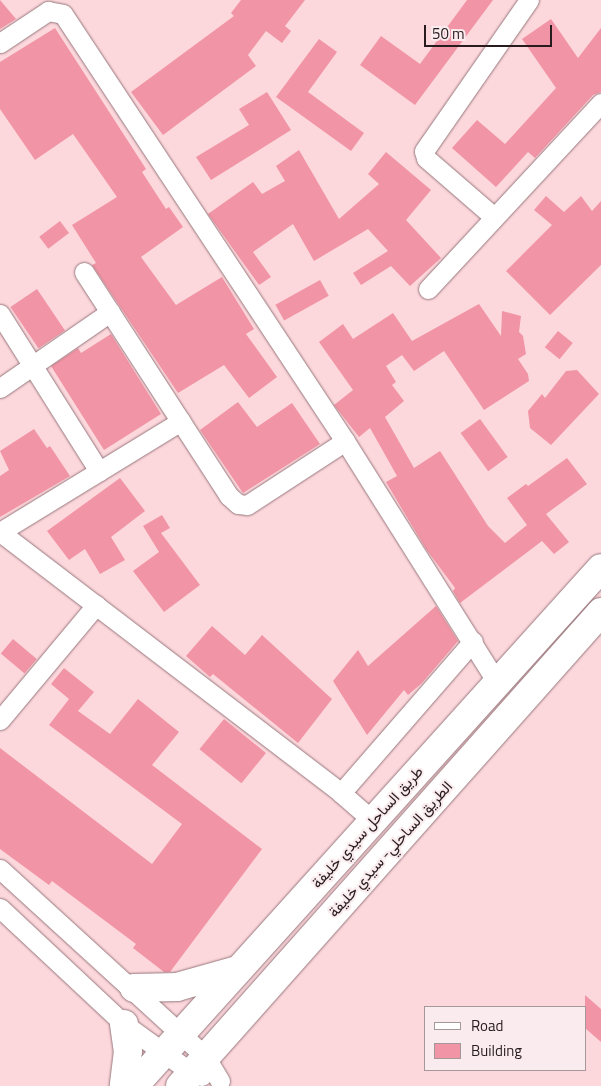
<!DOCTYPE html>
<meta charset="utf-8">
<style>
body{margin:0}
#map{position:relative;width:601px;height:1086px;overflow:hidden;background:#fcd8dd;font-family:"Titillium Web",Vazirmatn,sans-serif}
div>[style]{position:absolute}
.building>*{inset:0;background:#f194a5;transform-origin:0 0}
.roads{filter:drop-shadow(0 0 1px #97777c) drop-shadow(0 0 1px #97777c)}
.minor>*{height:19px;margin:-9.5px;padding:0 9.5px;transform-origin:9.5px;border-radius:9.5px;background:#fff}
.trunk>*{height:28px;margin:-14px;padding:0 14px;transform-origin:14px;border-radius:14px;background:#fff}
span{translate:-50% -50%;white-space:nowrap;text-align:center;line-height:1.15;-webkit-text-stroke:4px #faecee;paint-order:stroke}
.street-label{font-size:15px;color:#271b1d}
.legend{position:absolute;left:424px;top:1006px;width:162px;height:65px;box-sizing:border-box;background:#faecee;border:1px solid #a6989a;margin:0;padding:6px 9px;list-style:none;font-size:15px;color:#271b1d}
.legend li{display:flex;align-items:center;gap:10px;height:25px}
.legend b{width:25px;border:1px solid #a6989a}
.scale{position:absolute;left:424px;top:25px;width:128px;height:22px;box-sizing:border-box;border:2px solid #271b1d;border-top:0;padding-left:6px;font-size:15px;line-height:18px;white-space:nowrap;color:#271b1d;-webkit-text-stroke:4px #faecee;paint-order:stroke}
</style>
<div id="map">
<div class="building">
<div style="clip-path:polygon(0 0,16px 19px,0 29px)"></div>
<div style="clip-path:polygon(241px 0,305px 0,285px 26px,291px 31px,282px 43px,266px 31px,248px 55px,256px 66px,163px 135px,131px 92px,234px 16px,231px 13px)"></div>
<div style="clip-path:polygon(467px 0,493px 0,415px 105px,360px 65px,381px 36px,420px 64px)"></div>
<div style="clip-path:polygon(551px 19px,578px 58px,601px 28px,601px 92px,593px 95px,535px 158px,528px 152px,496px 187px,452px 148px,477px 120px,505px 144px,556px 88px,522px 39px)"></div>
<div style="clip-path:polygon(55px 28px,146px 169px,142px 172px,166px 209px,169px 207px,183px 227px,141px 257px,176px 305px,222px 277px,254px 329px,246px 334px,277px 377px,249px 398px,224px 365px,178px 393px,92px 265px,96px 263px,72px 225px,117px 197px,73px 134px,35px 160px,0 109px,0 62px)"></div>
<div style="clip-path:polygon(319px 39px,337px 52px,308px 92px,364px 133px,351px 151px,276px 97px)"></div>
<div style="clip-path:polygon(267px 92px,291px 130px,211px 180px,196px 157px,249px 125px,239px 109px)"></div>
<div style="clip-path:polygon(299px 150px,339px 219px,379px 184px,368px 174px,386px 152px,431px 190px,406px 220px,441px 258px,410px 286px,391px 266px,361px 285px,353px 273px,388px 251px,368px 229px,314px 261px,293px 224px,253px 252px,271px 277px,259px 285px,208px 214px,253px 182px,262px 194px,285px 181px,276px 166px)"></div>
<div style="clip-path:polygon(546px 196px,564px 212px,581px 196px,592px 211px,601px 201px,601px 265px,550px 315px,506px 271px,552px 225px,534px 210px)"></div>
<div style="left:60px;top:221px;width:15px;height:26px;rotate:53deg"></div>
<div style="left:320px;top:280px;width:18px;height:51px;rotate:61deg"></div>
<div style="left:37px;top:289px;width:50px;height:32px;rotate:56deg"></div>
<div style="clip-path:polygon(479px 304px,501px 336px,502px 311px,521px 316px,519px 332px,523px 336px,526px 354px,518px 359px,528px 374px,529px 381px,484px 410px,444px 351px,414px 371px,402px 355px,386px 366px,396px 382px,392px 385px,404px 401px,385px 417px,414px 468px,440px 451px,488px 526px,505px 543px,527px 525px,507px 498px,526px 484px,528px 486px,567px 458px,587px 484px,546px 514px,569px 542px,554px 554px,542px 541px,460px 603px,453px 591px,455px 588px,426px 549px,386px 482px,397px 476px,370px 428px,359px 437px,334px 405px,353px 390px,319px 342px,343px 324px,353px 339px,393px 313px,412px 341px)"></div>
<div style="left:558px;top:331px;width:19px;height:21px;rotate:39deg"></div>
<div style="clip-path:polygon(111px 334px,161px 414px,104px 450px,51px 366px,78px 348px,81px 353px)"></div>
<div style="clip-path:polygon(577px 370px,599px 394px,551px 445px,530px 428px,528px 411px,542px 394px,545px 398px,566px 371px)"></div>
<div style="clip-path:polygon(238px 402px,257px 427px,292px 403px,320px 444px,243px 493px,200px 430px)"></div>
<div style="left:480px;top:419px;width:47px;height:24px;rotate:54deg"></div>
<div style="clip-path:polygon(34px 429px,47px 448px,50px 446px,70px 476px,0 517px,0 476px,9px 470px,0 451px)"></div>
<div style="clip-path:polygon(120px 478px,145px 511px,111px 537px,125px 560px,100px 574px,85px 549px,69px 560px,47px 531px)"></div>
<div style="clip-path:polygon(162px 515px,170px 528px,161px 533px,200px 585px,164px 612px,133px 571px,159px 552px,143px 526px)"></div>
<div style="clip-path:polygon(436px 606px,458px 641px,422px 683px,408px 695px,404px 690px,367px 735px,333px 681px,358px 650px,368px 666px)"></div>
<div style="clip-path:polygon(212px 626px,245px 655px,262px 635px,332px 699px,298px 743px,213px 674px,210px 677px,186px 656px)"></div>
<div style="left:13px;top:639px;width:31px;height:19px;rotate:40deg"></div>
<div style="clip-path:polygon(64px 668px,94px 692px,78px 711px,110px 734px,138px 699px,179px 732px,152px 765px,262px 849px,170px 972px,164px 972px,133px 948px,136px 944px,52px 881px,49px 885px,0 849px,0 748px,152px 864px,182px 824px,49px 725px,69px 699px,51px 684px)"></div>
<div style="left:224px;top:719px;width:54px;height:39px;rotate:39deg"></div>
<div style="clip-path:polygon(585px 995px,601px 1009px,601px 1042px,585px 1028px)"></div>
</div>
<div class="roads">
<div class="minor">
<div style="left:0;top:43px;width:58px;rotate:-33.7deg"></div>
<div style="left:48px;top:11px;width:15px;rotate:11deg"></div>
<div style="left:63px;top:14px;width:512px;rotate:56.56deg"></div>
<div style="left:345px;top:441px;width:285px;rotate:57.8deg"></div>
<div style="left:494px;top:217px;width:90px;rotate:-139.1deg"></div>
<div style="left:426px;top:158px;width:7px;rotate:-106deg"></div>
<div style="left:424px;top:151px;width:184px;rotate:-55.2deg"></div>
<div style="left:84px;top:272px;width:267px;rotate:57.1deg"></div>
<div style="left:229px;top:496px;width:12px;rotate:42deg"></div>
<div style="left:238px;top:504px;width:9px;rotate:6deg"></div>
<div style="left:247px;top:505px;width:117px;rotate:-33.1deg"></div>
<div style="left:428px;top:289px;width:254px;rotate:-47.1deg"></div>
<div style="left:0;top:314px;width:186px;rotate:57.8deg"></div>
<div style="left:0;top:388px;width:134px;rotate:-34.6deg"></div>
<div style="left:0;top:532px;width:429px;rotate:37.4deg"></div>
<div style="left:341px;top:793px;width:201px;rotate:-49deg"></div>
<div style="left:0;top:532px;width:212px;rotate:-31.5deg"></div>
<div style="left:0;top:720px;width:150px;rotate:-50.1deg"></div>
<div style="left:341px;top:793px;width:41px;rotate:41.1deg"></div>
<div style="left:0;top:869px;width:277px;rotate:42.4deg"></div>
<div style="left:205px;top:1056px;width:29px;rotate:59deg"></div>
<div style="left:0;top:908px;width:170px;rotate:43.1deg"></div>
<div style="left:124px;top:1024px;width:84px;rotate:35.8deg"></div>
<div style="left:192px;top:1073px;width:10px;rotate:17deg"></div>
</div>
<div class="trunk">
<div style="left:134px;top:988px;width:43px;rotate:-1.3deg"></div>
<div style="left:177px;top:987px;width:62px;rotate:-15.8deg"></div>
<div style="left:124px;top:1024px;width:27px;rotate:82deg"></div>
<div style="left:128px;top:1051px;width:35px;rotate:97deg"></div>
<div style="left:134px;top:1086px;width:697px;rotate:-47.96deg"></div>
<div style="left:180px;top:1086px;width:634px;rotate:-48.39deg"></div>
</div>
</div>
<div class="street-label">
<span style="left:367px;top:827px;rotate:-48deg">طريق الساحل سيدي خليفة</span>
<span style="left:390px;top:849px;rotate:-48deg">الطريق الساحلي- سيدي خليفة</span>
</div>
<ul class="legend">
<li><b style="height:6px;background:#fff"></b>Road</li>
<li><b style="height:14px;background:#f194a5"></b>Building</li>
</ul>
<div class="scale">50 m</div>
</div>
